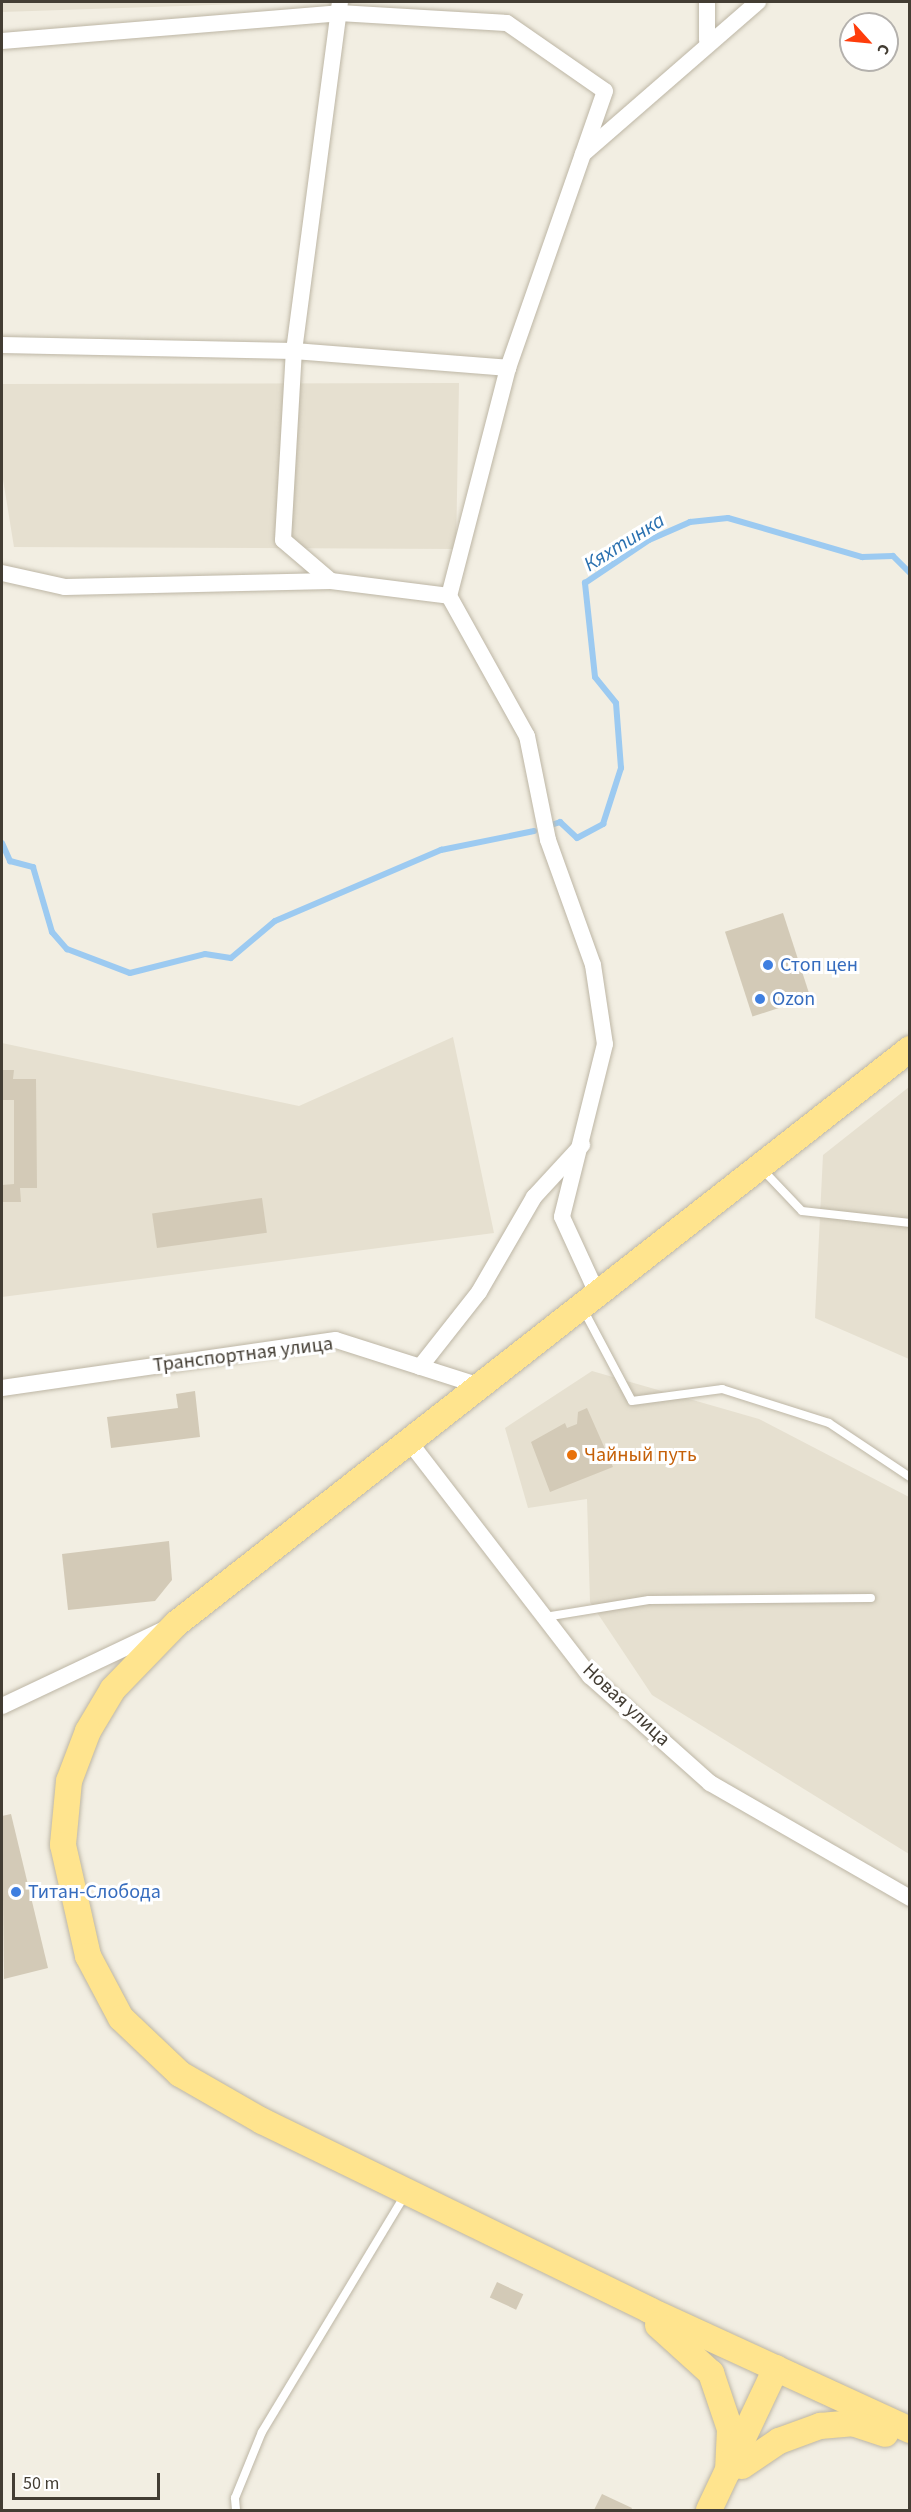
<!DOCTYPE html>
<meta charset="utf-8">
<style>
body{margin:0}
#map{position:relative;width:911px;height:2512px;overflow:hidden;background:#f2eee2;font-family:"Source Sans 3",sans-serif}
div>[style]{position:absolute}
.residential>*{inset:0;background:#e6e0d0}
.stream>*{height:6px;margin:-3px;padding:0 3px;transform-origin:3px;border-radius:3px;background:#9ccaf1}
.building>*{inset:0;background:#d3cab7;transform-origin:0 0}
.roads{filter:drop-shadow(0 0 2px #bdb6a5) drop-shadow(0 0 2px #bdb6a5)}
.service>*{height:8px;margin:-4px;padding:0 4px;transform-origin:4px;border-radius:4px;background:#fff}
.minor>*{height:16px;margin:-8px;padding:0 8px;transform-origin:8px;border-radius:8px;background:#fff}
.primary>*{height:26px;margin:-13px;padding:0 13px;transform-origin:13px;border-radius:13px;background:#ffe48e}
.dots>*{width:16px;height:16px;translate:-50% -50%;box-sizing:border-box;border:3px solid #fff;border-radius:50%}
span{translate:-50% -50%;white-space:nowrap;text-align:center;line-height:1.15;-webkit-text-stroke:6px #fff;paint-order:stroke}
.shop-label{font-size:20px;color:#366cbe}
.left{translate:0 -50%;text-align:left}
.street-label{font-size:20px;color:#433d33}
.food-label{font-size:20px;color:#c56008}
.water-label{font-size:21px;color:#2b71b0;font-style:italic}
.frame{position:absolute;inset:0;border:3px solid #433d33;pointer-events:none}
.north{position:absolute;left:839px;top:12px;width:60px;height:60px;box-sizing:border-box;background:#fff;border:2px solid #b4b1ad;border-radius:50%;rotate:117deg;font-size:16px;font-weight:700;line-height:24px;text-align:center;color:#433d33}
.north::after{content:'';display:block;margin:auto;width:21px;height:27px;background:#fe3d0c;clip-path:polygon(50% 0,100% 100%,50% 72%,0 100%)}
.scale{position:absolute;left:12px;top:2473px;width:148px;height:27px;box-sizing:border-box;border:3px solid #433d33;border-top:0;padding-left:8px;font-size:18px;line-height:21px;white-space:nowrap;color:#433d33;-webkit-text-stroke:4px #fff;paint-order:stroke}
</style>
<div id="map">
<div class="residential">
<div style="clip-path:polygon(2px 2px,301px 2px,2px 12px)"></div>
<div style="clip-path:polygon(459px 383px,456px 549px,14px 547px,2px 473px,2px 384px)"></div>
<div style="clip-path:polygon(453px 1037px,494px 1233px,2px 1297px,2px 1043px,299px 1106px)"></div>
<div style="clip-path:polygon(909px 1087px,909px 1359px,815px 1318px,823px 1155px)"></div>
<div style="clip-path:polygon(592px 1371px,759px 1419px,909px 1497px,909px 1854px,652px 1695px,590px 1602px,587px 1499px,528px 1508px,505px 1428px)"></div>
</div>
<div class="stream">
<div style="left:548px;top:826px;width:13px;rotate:-18deg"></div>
<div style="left:560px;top:822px;width:23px;rotate:43deg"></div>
<div style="left:577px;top:838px;width:30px;rotate:-28deg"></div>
<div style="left:603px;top:824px;width:59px;rotate:-72.2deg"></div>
<div style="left:621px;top:768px;width:65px;rotate:-94.4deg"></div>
<div style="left:616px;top:703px;width:33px;rotate:-129deg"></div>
<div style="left:595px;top:677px;width:95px;rotate:-96.1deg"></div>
<div style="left:585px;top:583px;width:77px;rotate:-33.9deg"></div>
<div style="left:649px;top:540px;width:45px;rotate:-23.7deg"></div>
<div style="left:690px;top:522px;width:38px;rotate:-6deg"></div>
<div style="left:728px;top:518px;width:140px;rotate:16.2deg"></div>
<div style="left:862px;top:557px;width:31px;rotate:-2deg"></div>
<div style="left:893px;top:556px;width:24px;rotate:45deg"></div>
<div style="left:2px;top:843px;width:20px;rotate:66deg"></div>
<div style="left:10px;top:861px;width:24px;rotate:15deg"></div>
<div style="left:33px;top:867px;width:68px;rotate:73.7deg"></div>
<div style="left:52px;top:932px;width:23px;rotate:49deg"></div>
<div style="left:67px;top:949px;width:67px;rotate:20.9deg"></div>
<div style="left:130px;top:973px;width:77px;rotate:-14.2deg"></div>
<div style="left:205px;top:954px;width:26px;rotate:9deg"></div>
<div style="left:231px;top:958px;width:57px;rotate:-40.1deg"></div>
<div style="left:275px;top:921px;width:181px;rotate:-23.2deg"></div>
<div style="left:441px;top:850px;width:95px;rotate:-11.5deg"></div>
</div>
<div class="building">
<div style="left:783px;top:913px;width:89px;height:61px;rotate:72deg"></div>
<div style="clip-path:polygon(2px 1070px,14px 1070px,13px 1079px,36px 1079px,37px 1188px,20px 1188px,21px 1202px,2px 1202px,2px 1185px,14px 1184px,14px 1100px,2px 1100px)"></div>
<div style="left:262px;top:1198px;width:35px;height:111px;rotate:82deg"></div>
<div style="clip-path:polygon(195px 1391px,200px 1437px,111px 1448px,107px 1417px,178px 1408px,176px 1394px)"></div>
<div style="clip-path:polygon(587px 1408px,613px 1467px,550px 1492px,531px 1442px,565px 1423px,567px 1428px,577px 1424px,578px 1412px)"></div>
<div style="clip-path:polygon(169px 1541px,172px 1580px,155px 1601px,68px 1610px,62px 1554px)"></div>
<div style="clip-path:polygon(11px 1814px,48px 1968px,4px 1979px,2px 1816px)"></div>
<div style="left:497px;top:2282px;width:29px;height:17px;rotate:25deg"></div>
<div style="clip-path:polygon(602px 2494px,632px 2508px,631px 2510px,594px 2510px)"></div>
</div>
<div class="roads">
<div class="service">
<div style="left:761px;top:1168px;width:59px;rotate:46.4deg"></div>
<div style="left:802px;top:1211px;width:109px;rotate:6.3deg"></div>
<div style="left:583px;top:1309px;width:104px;rotate:62deg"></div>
<div style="left:632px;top:1401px;width:91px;rotate:-7.6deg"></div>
<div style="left:722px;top:1389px;width:112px;rotate:17.6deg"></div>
<div style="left:829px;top:1423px;width:97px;rotate:33.7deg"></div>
<div style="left:545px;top:1617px;width:105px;rotate:-9.3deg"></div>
<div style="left:649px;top:1600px;width:222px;rotate:-0.5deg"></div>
<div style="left:236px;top:2510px;width:12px;rotate:-95deg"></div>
<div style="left:235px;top:2498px;width:71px;rotate:-67.8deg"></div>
<div style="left:262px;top:2432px;width:277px;rotate:-58.9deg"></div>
</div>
<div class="minor">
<div style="left:707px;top:2px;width:38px;rotate:90deg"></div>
<div style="left:2px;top:41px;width:338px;rotate:-4.7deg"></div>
<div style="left:339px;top:13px;width:168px;rotate:3.4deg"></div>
<div style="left:507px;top:23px;width:119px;rotate:34.8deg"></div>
<div style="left:605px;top:91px;width:293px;rotate:109.3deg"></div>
<div style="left:508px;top:368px;width:236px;rotate:104.5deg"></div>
<div style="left:449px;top:596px;width:160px;rotate:60.9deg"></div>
<div style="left:527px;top:736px;width:106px;rotate:78.6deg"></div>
<div style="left:548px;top:840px;width:133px;rotate:70.2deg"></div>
<div style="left:593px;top:965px;width:80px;rotate:81.4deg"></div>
<div style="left:605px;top:1044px;width:178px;rotate:104deg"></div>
<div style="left:562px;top:1217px;width:84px;rotate:65.3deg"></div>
<div style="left:583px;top:154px;width:232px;rotate:-41deg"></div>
<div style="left:2px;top:345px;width:292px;rotate:1.2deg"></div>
<div style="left:294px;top:351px;width:215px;rotate:4.5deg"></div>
<div style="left:2px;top:573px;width:65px;rotate:12.5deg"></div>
<div style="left:65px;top:587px;width:266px;rotate:-1.3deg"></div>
<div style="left:331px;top:581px;width:119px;rotate:7.2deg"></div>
<div style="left:331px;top:581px;width:63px;rotate:-139.5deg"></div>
<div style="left:283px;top:540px;width:189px;rotate:-86.7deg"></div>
<div style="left:294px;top:351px;width:352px;rotate:-82.5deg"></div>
<div style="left:420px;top:1367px;width:95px;rotate:-51.8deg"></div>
<div style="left:479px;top:1292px;width:110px;rotate:-59.9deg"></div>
<div style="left:534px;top:1197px;width:71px;rotate:-47.3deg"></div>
<div style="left:2px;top:1388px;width:337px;rotate:-8.2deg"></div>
<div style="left:336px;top:1340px;width:151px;rotate:17.7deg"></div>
<div style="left:408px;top:1440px;width:298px;rotate:52.4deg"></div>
<div style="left:590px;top:1676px;width:161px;rotate:41.7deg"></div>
<div style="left:710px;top:1783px;width:231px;rotate:29.9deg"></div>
<div style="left:2px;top:1706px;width:178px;rotate:-25.3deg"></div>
</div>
<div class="primary">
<div style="left:910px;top:1049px;width:932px;rotate:141.93deg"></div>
<div style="left:176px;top:1624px;width:91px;rotate:134.1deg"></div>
<div style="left:113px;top:1689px;width:49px;rotate:120.8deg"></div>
<div style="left:88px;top:1731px;width:53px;rotate:110.8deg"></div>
<div style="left:69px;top:1781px;width:64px;rotate:95.4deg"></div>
<div style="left:63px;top:1845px;width:114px;rotate:77.3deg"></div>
<div style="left:88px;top:1956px;width:70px;rotate:62deg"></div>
<div style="left:121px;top:2018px;width:81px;rotate:43.5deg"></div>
<div style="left:180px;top:2074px;width:95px;rotate:29.8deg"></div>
<div style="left:262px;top:2121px;width:431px;rotate:26deg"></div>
<div style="left:649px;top:2310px;width:287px;rotate:24.7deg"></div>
<div style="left:658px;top:2325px;width:72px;rotate:42.2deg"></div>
<div style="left:711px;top:2373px;width:59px;rotate:71.3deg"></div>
<div style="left:730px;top:2429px;width:42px;rotate:92.7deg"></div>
<div style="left:742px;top:2466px;width:45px;rotate:-34deg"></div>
<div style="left:779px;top:2441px;width:44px;rotate:-20.1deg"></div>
<div style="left:820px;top:2426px;width:32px;rotate:-5deg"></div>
<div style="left:852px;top:2423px;width:35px;rotate:18deg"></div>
<div style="left:709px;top:2510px;width:157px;rotate:-64.7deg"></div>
</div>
</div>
<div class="dots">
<div style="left:768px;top:965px;background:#3f7fe0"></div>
<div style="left:760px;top:999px;background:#3f7fe0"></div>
<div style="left:572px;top:1455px;background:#e8710a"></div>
<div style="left:16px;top:1892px;background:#3f7fe0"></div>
</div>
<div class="shop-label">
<span class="left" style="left:780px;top:965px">Стоп цен</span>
<span class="left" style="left:772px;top:999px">Ozon</span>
<span class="left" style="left:28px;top:1892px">Титан-Слобода</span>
</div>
<div class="street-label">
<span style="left:243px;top:1355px;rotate:-7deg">Транспортная улица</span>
<span style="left:626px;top:1705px;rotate:43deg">Новая улица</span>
</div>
<div class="food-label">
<span class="left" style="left:584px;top:1455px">Чайный путь</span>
</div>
<div class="water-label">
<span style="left:624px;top:542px;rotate:-32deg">Кяхтинка</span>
</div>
<div class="frame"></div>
<div class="north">С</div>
<div class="scale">50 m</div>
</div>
